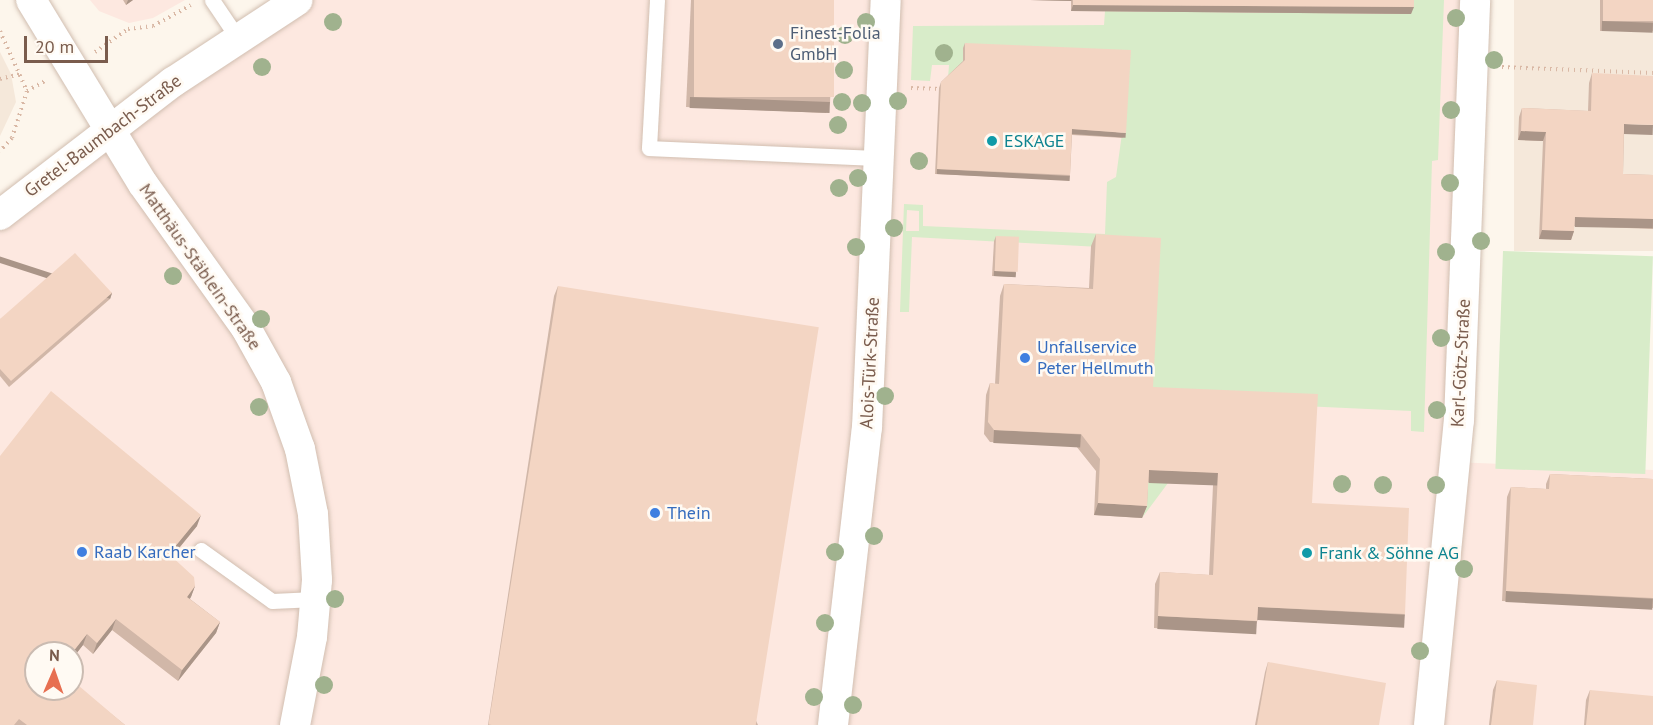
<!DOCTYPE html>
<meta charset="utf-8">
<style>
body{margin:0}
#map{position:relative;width:1653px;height:725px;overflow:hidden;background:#fdf6ec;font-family:"PT Sans",sans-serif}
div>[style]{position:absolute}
.residential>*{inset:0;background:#f5e8da;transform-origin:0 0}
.commercial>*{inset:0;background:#fde8e0}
.green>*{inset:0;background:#d8ecc9;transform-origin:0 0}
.path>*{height:4px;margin-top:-2px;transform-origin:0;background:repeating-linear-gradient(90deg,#d9b8a5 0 1.5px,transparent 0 6px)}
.roads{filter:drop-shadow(0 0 2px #d1beb0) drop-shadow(0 0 2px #d1beb0)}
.lane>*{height:15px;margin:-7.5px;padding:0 7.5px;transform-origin:7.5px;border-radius:7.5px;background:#fff}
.street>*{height:30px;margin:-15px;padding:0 15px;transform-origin:15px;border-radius:15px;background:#fff}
.trees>*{width:18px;height:18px;margin:-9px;border-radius:50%;background:#a0b28e}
.wall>*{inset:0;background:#d1b7a8;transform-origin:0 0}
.shaded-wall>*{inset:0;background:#aa9588;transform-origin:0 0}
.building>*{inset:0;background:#f3d5c3;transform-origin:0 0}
.dots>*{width:16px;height:16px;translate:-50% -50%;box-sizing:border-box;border:3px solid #fffaf3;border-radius:50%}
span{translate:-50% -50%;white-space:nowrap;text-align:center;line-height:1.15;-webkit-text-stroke:5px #fffaf3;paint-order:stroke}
.service-label{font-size:18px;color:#4e5e75}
.left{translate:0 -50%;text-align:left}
.street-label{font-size:18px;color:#7a5c4d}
.culture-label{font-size:18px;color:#0d838f}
.shop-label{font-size:18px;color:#366cbe}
.north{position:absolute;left:24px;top:641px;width:60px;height:60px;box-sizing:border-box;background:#fffaf3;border:2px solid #cabbb1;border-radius:50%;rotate:2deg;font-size:16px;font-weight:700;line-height:24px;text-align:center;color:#7a5c4d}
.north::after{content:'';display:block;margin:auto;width:21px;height:27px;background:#e76f51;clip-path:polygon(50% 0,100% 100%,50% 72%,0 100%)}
.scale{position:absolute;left:24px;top:36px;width:84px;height:27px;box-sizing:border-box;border:3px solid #7a5c4d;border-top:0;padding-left:8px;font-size:18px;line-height:21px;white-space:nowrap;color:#7a5c4d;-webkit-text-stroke:4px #fffaf3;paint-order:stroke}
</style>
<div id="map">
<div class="residential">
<div style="left:1514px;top:0;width:139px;height:251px"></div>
<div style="clip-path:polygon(0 52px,11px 74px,16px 102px,0 136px)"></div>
</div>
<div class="commercial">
<div style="clip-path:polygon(90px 0,185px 0,153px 18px,129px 23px,99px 11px)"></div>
<div style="clip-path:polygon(evenodd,302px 0,1474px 0,1454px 462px,1653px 470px,1653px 725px,0 725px,0 217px,302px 0,36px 653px,72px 653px,72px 689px,36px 689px,36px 653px)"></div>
</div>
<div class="green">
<div style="clip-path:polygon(evenodd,1411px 0,1444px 0,1438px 160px,1432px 161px,1424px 432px,1411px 431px,1411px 411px,1173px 400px,1168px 483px,1142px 518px,1156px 250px,912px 237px,909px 312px,900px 312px,904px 204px,923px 205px,923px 226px,1105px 234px,1107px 182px,1116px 177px,1127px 97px,964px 48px,962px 71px,948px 78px,949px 65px,932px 65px,930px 81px,911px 80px,913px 26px,1104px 25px,1105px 11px,1411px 14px,1411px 0,907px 210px,919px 211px,919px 231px,906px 231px,907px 210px)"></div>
<div style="left:1503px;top:251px;width:150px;height:218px;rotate:2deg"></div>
</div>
<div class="path">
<div style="left:0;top:31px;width:66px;rotate:65.8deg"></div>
<div style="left:27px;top:91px;width:49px;rotate:107.7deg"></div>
<div style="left:12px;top:138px;width:18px;rotate:133deg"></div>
<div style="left:95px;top:52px;width:40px;rotate:-34.9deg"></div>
<div style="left:128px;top:29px;width:25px;rotate:-7deg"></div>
<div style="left:153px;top:26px;width:43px;rotate:-28.9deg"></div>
<div style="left:1502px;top:67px;width:151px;rotate:2.3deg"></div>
<div style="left:0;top:79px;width:21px;rotate:-14deg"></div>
<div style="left:911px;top:88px;width:31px;rotate:2deg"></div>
<div style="left:27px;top:91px;width:23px;rotate:-29deg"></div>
</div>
<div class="roads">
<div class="lane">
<div style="left:212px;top:0;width:45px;rotate:56deg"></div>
<div style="left:657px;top:0;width:148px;rotate:93.1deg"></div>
<div style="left:649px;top:148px;width:231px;rotate:2.5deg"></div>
<div style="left:201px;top:550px;width:87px;rotate:35.7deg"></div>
<div style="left:272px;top:601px;width:43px;rotate:-2.7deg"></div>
</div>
<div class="street">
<div style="left:31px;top:0;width:215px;rotate:58.7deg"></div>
<div style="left:143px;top:184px;width:177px;rotate:54.4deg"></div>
<div style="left:246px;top:328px;width:62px;rotate:60.9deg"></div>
<div style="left:276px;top:382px;width:71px;rotate:70.3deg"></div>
<div style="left:300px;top:449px;width:66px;rotate:78.7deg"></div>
<div style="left:313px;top:514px;width:66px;rotate:86.5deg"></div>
<div style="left:317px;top:580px;width:57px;rotate:95deg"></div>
<div style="left:312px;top:637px;width:90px;rotate:100.9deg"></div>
<div style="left:0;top:215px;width:218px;rotate:-37.6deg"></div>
<div style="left:173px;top:82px;width:149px;rotate:-33.3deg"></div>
<div style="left:833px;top:725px;width:299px;rotate:-83.5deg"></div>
<div style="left:867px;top:428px;width:428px;rotate:-87.5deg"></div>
<div style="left:1429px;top:725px;width:305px;rotate:-84.4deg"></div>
<div style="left:1459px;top:421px;width:421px;rotate:-87.8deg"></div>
</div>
</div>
<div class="trees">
<div style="left:1456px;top:18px"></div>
<div style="left:333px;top:22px"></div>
<div style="left:866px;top:22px"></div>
<div style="left:845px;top:35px"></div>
<div style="left:944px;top:53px"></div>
<div style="left:1494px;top:60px"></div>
<div style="left:262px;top:67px"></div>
<div style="left:844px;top:70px"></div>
<div style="left:898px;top:101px"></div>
<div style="left:842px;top:102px"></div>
<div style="left:862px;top:103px"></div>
<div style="left:1451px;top:110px"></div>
<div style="left:838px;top:125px"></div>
<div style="left:919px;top:161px"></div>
<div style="left:858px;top:178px"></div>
<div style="left:1450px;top:183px"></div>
<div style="left:839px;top:188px"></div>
<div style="left:894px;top:228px"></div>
<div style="left:1481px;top:241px"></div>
<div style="left:856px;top:247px"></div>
<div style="left:1446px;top:252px"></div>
<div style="left:173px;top:276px"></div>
<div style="left:261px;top:319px"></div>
<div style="left:1441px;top:338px"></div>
<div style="left:885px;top:396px"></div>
<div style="left:259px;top:407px"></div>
<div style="left:1437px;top:410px"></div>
<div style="left:1342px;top:484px"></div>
<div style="left:1383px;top:485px"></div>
<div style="left:1436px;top:485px"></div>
<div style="left:874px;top:536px"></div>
<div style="left:835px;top:552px"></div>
<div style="left:1464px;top:569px"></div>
<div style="left:335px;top:599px"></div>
<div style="left:825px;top:623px"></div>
<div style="left:1420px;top:651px"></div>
<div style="left:324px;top:685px"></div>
<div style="left:814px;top:697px"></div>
<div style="left:853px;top:705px"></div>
</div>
<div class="wall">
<div style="clip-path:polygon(123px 0,133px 0,126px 5px)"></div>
<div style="clip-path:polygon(691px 0,834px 0,830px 103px,826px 113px,686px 107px)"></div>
<div style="clip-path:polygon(1030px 0,1414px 0,1411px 14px,1071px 11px,1071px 1px)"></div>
<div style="left:1600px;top:0;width:53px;height:31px"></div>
<div style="clip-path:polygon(965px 43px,1124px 138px,1072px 135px,1070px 175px,1069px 180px,935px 174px,939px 88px,941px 82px,963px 61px,963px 48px)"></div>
<div style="clip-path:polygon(1592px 73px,1624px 134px,1623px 174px,1653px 175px,1653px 229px,1574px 226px,1574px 231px,1571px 240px,1539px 239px,1543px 141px,1518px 140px,1519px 117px,1522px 108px,1588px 111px,1589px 83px)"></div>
<div style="clip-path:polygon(1096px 234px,1153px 387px,1312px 503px,1405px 614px,1400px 626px,1258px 619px,1253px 633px,1154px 628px,1155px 584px,1160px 572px,1209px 575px,1213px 485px,1148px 482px,1147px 506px,1142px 518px,1094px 515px,1096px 471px,1076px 446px,990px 442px,984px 434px,986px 395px,990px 383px,995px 384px,1000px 296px,1004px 284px,1089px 288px,1091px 246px)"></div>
<div style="clip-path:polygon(996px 236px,1016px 272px,1015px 277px,992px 276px,994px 241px)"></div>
<div style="clip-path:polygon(558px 286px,758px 725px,488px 725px,554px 296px)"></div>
<div style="clip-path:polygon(112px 293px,110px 299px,9px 387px,0 376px,0 319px)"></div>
<div style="clip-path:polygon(0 456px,197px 526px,172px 557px,195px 586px,190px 599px,220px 622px,216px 633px,178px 681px,112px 630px,93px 654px,83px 645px,72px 659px,72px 653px,36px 653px,125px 725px,0 725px)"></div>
<div style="clip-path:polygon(1550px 474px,1653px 479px,1653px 608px,1502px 601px,1507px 497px,1511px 487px,1546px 489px,1546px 484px)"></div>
<div style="clip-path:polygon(1268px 662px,1379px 725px,1255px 725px,1265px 672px)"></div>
<div style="clip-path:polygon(1497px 680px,1533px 725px,1489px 725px,1493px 690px)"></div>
<div style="clip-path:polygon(1590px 690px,1653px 725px,1584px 725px,1586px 700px)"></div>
</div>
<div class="shaded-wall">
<div style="clip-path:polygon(128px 0,133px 0,126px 5px)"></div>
<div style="clip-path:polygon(1030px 0,1072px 0,1071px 1px)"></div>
<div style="clip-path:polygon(1073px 5px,1414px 7px,1411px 14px,1071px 11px)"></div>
<div style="left:1602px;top:21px;width:51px;height:10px;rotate:2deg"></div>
<div style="left:690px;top:97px;width:140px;height:11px;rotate:2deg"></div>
<div style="left:1624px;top:124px;width:29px;height:10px;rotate:2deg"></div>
<div style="left:1072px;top:129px;width:54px;height:5px;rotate:4deg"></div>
<div style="clip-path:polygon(1521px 131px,1546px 132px,1543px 141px,1518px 140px)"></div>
<div style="left:937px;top:169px;width:133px;height:5px;rotate:3deg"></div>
<div style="left:1575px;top:217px;width:78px;height:10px;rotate:1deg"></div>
<div style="clip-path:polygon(1542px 230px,1574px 231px,1571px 240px,1539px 239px)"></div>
<div style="left:994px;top:271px;width:22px;height:5px;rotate:3deg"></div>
<div style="left:112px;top:293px;width:6px;height:134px;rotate:108deg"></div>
<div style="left:994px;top:430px;width:87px;height:13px;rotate:3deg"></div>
<div style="left:1149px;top:470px;width:69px;height:13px;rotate:2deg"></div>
<div style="clip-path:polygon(1098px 503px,1147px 506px,1142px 518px,1094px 515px)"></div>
<div style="clip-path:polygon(201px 515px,197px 526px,165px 565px,169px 554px)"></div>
<div style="clip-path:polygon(195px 586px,191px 597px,183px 607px,187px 597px)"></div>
<div style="left:1506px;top:591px;width:147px;height:11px;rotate:3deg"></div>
<div style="left:1258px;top:607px;width:147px;height:13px;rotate:3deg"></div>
<div style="left:1158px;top:616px;width:99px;height:13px;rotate:3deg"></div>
<div style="clip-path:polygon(116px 619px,112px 630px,93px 654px,97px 643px)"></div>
<div style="clip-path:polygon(220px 622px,216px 633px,178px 681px,182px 670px)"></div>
<div style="clip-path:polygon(87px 634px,83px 645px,72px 659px,72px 653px)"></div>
</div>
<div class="building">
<div style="left:694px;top:0;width:140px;height:97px"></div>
<div style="clip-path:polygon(1073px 0,1414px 0,1414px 7px,1073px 5px)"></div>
<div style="left:1603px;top:0;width:50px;height:21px"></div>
<div style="clip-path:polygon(965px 43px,1131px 50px,1126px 133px,1072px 129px,1070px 175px,937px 169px,941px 82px,965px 60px)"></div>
<div style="clip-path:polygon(1592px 73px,1653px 76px,1653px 125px,1624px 124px,1623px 174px,1653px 175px,1653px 219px,1575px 217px,1574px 231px,1542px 230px,1546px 132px,1521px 131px,1522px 108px,1591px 111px)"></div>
<div style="clip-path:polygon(1096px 234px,1161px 238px,1153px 387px,1318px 394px,1312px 503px,1409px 508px,1405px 614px,1258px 607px,1257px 621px,1158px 616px,1160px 572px,1213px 575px,1218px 473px,1149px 470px,1147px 506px,1098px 503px,1100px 459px,1081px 434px,994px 430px,988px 422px,990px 383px,999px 384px,1004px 284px,1093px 289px)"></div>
<div style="left:996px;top:236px;width:23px;height:35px;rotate:2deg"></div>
<div style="clip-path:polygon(75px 253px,112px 293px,11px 381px,0 369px,0 319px)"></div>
<div style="left:558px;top:286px;width:264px;height:444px;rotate:9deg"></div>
<div style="clip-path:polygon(51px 391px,201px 515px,169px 554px,194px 577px,195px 586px,187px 597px,220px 622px,182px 670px,116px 619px,97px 643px,87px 634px,72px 653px,36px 653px,36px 689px,72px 689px,72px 680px,125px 725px,27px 725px,19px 719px,14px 725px,0 725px,0 456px)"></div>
<div style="clip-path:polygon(1550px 474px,1653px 479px,1653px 598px,1506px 591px,1511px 487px,1549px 489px)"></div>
<div style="clip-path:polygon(1268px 662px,1386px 683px,1379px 725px,1257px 725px)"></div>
<div style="clip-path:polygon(1497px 680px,1537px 685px,1533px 725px,1491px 725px)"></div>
<div style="clip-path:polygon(1590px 690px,1653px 696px,1653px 725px,1586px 725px)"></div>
</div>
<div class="dots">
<div style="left:778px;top:44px;background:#5c6f8a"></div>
<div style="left:992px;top:141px;background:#0f9aa8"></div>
<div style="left:1025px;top:358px;background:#3f7fe0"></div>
<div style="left:655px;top:513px;background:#3f7fe0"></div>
<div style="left:82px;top:552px;background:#3f7fe0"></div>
<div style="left:1307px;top:553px;background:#0f9aa8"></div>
</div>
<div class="service-label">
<span class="left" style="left:790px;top:44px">Finest-Folia<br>GmbH</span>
</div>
<div class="street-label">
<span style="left:103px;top:136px;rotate:-37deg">Gretel-Baumbach-Straße</span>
<span style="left:200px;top:267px;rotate:55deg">Matthäus-Stäblein-Straße</span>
<span style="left:870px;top:363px;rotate:-87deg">Alois-Türk-Straße</span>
<span style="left:1461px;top:363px;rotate:-87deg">Karl-Götz-Straße</span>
</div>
<div class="culture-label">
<span class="left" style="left:1004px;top:141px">ESKAGE</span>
<span class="left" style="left:1319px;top:553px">Frank &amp; Söhne AG</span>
</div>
<div class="shop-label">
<span class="left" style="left:1037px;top:358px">Unfallservice<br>Peter Hellmuth</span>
<span class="left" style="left:667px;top:513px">Thein</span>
<span class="left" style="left:94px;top:552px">Raab Karcher</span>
</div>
<div class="north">N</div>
<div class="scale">20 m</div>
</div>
